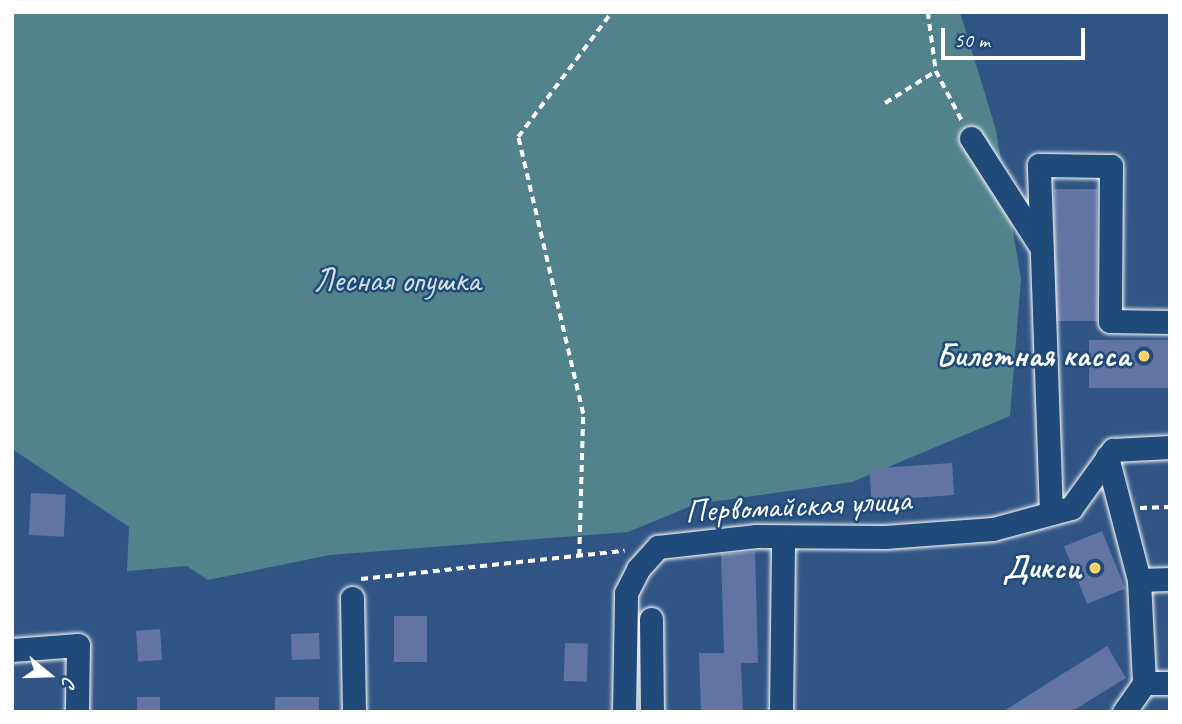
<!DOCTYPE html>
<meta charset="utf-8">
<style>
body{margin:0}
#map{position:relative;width:1182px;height:724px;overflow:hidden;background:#305484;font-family:Caveat,sans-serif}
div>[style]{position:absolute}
.green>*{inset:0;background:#52838d}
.building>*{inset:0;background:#6275a2;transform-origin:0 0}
.path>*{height:3.5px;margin-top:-1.75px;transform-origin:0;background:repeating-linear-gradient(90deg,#fff 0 7px,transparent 0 12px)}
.roads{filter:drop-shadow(0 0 2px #fff) drop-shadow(0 0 2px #fff)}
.minor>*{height:23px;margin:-11.5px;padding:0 11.5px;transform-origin:11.5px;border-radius:11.5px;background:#1f4a7a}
.dots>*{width:19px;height:19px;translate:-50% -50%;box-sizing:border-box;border:4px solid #1f4a7a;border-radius:50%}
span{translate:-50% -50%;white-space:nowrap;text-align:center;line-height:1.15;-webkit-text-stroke:5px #1f4a7a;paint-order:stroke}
.park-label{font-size:33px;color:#d4e0e2}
.poi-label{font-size:33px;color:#fff;font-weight:700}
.right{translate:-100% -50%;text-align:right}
.street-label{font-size:33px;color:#fff}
.frame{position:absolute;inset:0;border:14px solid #fff;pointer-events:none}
.north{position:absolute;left:14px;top:640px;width:70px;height:70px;-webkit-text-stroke:5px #1f4a7a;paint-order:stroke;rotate:109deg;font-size:19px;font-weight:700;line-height:28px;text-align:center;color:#fff}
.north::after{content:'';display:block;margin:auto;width:24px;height:32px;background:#fff;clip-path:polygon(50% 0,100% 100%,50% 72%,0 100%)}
.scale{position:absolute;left:941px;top:28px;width:144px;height:32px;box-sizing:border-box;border:4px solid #fff;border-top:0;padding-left:9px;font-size:21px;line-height:24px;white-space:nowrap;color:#fff;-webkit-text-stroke:5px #1f4a7a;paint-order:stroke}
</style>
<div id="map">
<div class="green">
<div style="clip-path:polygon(12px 12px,960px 12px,996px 130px,1021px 279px,1010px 416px,852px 482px,696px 504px,628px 532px,330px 555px,208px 580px,187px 566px,127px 571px,129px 527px,12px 449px)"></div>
</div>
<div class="building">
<div style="left:1097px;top:189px;width:132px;height:43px;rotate:90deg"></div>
<div style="left:1089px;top:340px;width:81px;height:48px"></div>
<div style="left:952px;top:463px;width:32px;height:83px;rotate:86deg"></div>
<div style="left:31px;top:493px;width:35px;height:42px;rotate:3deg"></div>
<div style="left:1102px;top:531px;width:62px;height:41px;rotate:68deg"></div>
<div style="clip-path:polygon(755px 552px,758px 663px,741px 663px,743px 712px,701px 712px,699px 653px,724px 653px,721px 554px)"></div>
<div style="left:394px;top:616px;width:33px;height:46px"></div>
<div style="left:160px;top:629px;width:31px;height:24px;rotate:86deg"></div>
<div style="left:319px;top:633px;width:26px;height:28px;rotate:88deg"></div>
<div style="left:565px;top:643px;width:23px;height:38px;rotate:2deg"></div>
<div style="clip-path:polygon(1107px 646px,1126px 678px,1071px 712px,1002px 712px)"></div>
<div style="left:137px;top:697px;width:23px;height:15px"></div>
<div style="left:319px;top:697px;width:15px;height:44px;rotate:90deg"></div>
</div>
<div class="path">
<div style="left:928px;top:12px;width:60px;rotate:82.3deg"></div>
<div style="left:936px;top:71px;width:56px;rotate:62.5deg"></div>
<div style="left:885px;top:103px;width:60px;rotate:-32.1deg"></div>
<div style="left:1140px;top:508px;width:30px;rotate:-2deg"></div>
<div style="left:579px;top:556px;width:142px;rotate:-88.4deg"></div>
<div style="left:583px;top:414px;width:285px;rotate:-103.2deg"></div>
<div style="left:518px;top:137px;width:156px;rotate:-53.1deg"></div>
<div style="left:361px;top:579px;width:265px;rotate:-6.1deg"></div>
</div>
<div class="roads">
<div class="minor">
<div style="left:971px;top:138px;width:130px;rotate:57.3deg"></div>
<div style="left:1107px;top:457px;width:127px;rotate:75.4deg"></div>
<div style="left:1051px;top:513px;width:348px;rotate:-92deg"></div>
<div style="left:1039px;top:165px;width:72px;rotate:0.8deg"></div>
<div style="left:1111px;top:166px;width:155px;rotate:90.4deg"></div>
<div style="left:1110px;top:321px;width:60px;rotate:1deg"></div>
<div style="left:1170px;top:579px;width:31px;rotate:178deg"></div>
<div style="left:1139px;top:580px;width:103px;rotate:87.2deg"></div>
<div style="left:1144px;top:683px;width:26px"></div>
<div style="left:352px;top:598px;width:114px;rotate:89deg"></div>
<div style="left:651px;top:619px;width:93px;rotate:89.4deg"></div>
<div style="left:12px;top:650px;width:66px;rotate:-4.3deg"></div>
<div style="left:78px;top:645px;width:67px;rotate:90.9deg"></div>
<div style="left:624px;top:712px;width:119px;rotate:-89deg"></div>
<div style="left:626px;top:593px;width:27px;rotate:-63deg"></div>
<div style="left:638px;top:569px;width:30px;rotate:-48deg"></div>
<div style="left:658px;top:547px;width:99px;rotate:-6.4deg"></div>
<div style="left:756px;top:536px;width:129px;rotate:0.4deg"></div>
<div style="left:885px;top:537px;width:108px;rotate:-4.2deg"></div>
<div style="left:993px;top:529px;width:81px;rotate:-15.1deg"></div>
<div style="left:1071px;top:508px;width:72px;rotate:-54.1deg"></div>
<div style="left:1113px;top:450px;width:57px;rotate:-3deg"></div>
<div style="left:781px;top:712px;width:173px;rotate:-89.3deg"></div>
<div style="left:1124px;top:712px;width:35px;rotate:-55deg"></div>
</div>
</div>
<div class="dots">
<div style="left:1144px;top:356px;background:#ffd166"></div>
<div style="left:1095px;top:568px;background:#ffd166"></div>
</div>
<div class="park-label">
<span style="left:397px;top:281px">Лесная опушка</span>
</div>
<div class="poi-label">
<span class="right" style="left:1130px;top:356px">Билетная касса</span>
<span class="right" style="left:1081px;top:568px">Дикси</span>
</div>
<div class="street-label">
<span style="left:798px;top:506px;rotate:-3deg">Первомайская улица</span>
</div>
<div class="frame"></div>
<div class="north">С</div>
<div class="scale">50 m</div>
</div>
